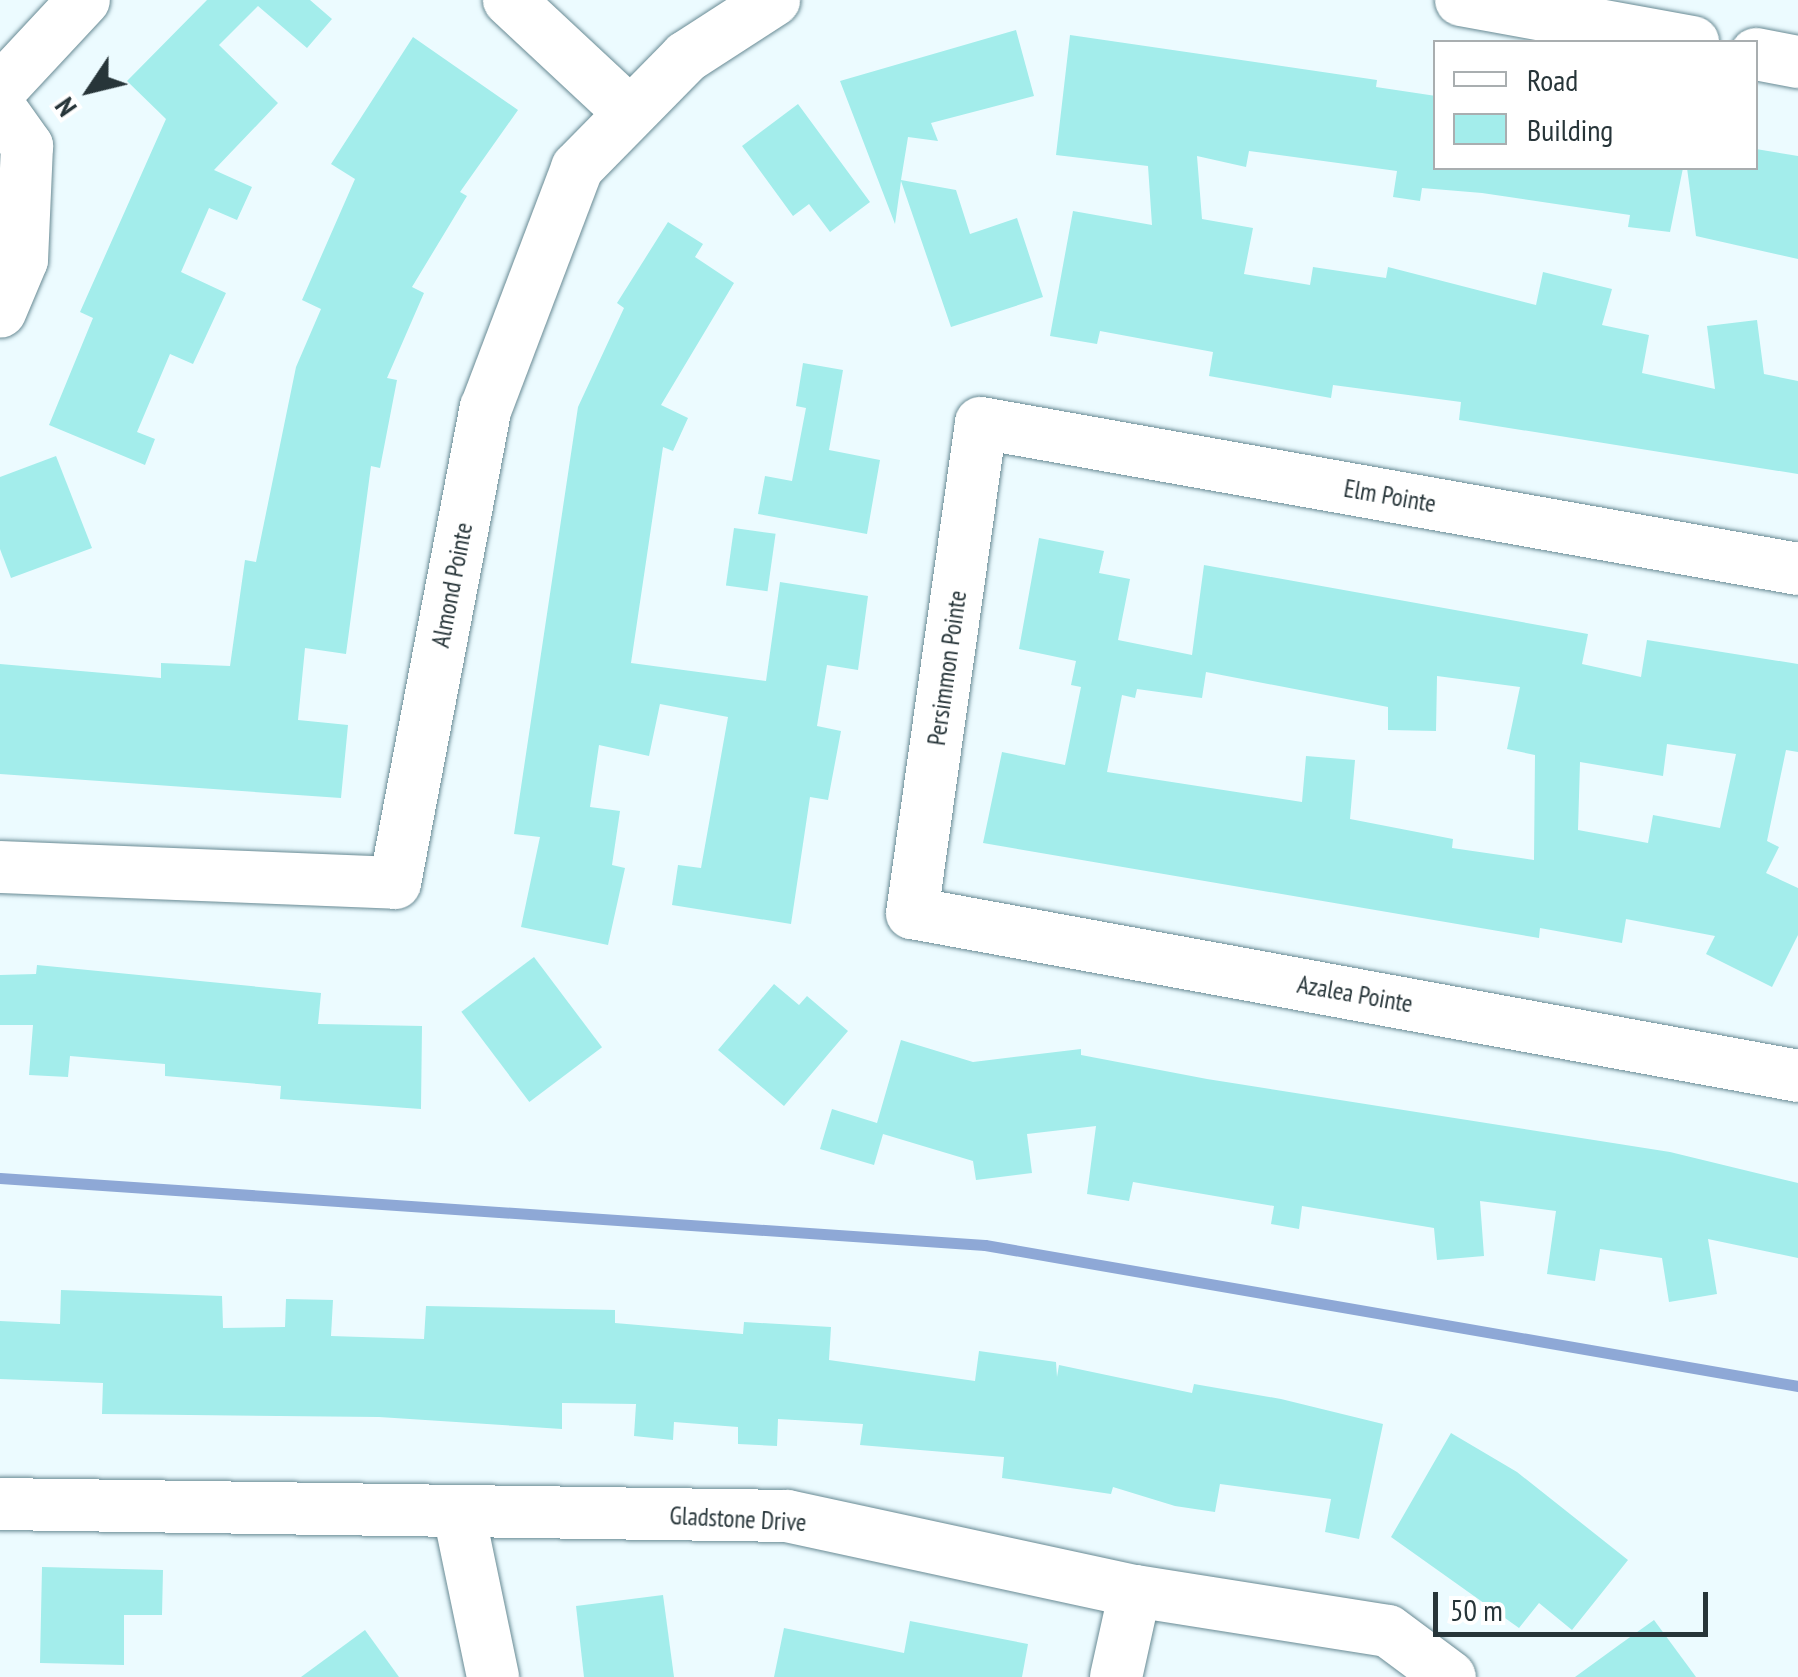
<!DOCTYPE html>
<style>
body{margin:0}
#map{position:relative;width:1798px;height:1677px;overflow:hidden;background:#ecfbff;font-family:"PT Sans Narrow",sans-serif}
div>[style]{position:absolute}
.stream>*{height:11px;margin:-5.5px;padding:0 5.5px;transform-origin:5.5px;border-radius:5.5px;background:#8ea8d6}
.building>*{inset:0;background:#a3edeb;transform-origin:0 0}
.roads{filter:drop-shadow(0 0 2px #688a94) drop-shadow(0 0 2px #688a94)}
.minor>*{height:52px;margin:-26px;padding:0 26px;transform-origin:26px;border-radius:26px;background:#fff}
span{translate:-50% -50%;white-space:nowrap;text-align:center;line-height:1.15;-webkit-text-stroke:9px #fff;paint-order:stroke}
.street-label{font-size:25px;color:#273539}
.legend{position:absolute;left:1433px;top:40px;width:325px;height:130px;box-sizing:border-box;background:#fff;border:2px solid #a9aeb0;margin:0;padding:12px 18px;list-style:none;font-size:30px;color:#273539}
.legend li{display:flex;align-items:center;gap:20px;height:50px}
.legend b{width:50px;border:2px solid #a9aeb0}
.north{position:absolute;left:40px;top:40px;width:100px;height:100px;-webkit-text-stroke:8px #fff;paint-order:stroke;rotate:235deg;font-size:28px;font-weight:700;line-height:40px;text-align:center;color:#273539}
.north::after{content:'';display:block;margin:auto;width:35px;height:45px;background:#273539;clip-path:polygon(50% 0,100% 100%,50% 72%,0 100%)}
.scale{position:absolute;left:1433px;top:1592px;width:275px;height:45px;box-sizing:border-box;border:5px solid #273539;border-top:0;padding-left:12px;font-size:30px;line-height:35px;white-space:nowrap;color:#273539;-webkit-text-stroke:8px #fff;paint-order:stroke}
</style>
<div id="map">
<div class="stream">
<div style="left:0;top:1178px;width:987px;rotate:3.89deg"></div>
<div style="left:985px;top:1245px;width:825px;rotate:9.84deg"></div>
</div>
<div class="building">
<div style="clip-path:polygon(207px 0,310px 0,332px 19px,307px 48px,258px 6px,219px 45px,278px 103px,214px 170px,252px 187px,237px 220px,209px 208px,181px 272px,226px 293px,193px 364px,170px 354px,137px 432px,155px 439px,145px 465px,49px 425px,93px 318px,80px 312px,166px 119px,127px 81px)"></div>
<div style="clip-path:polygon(1016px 30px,1034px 96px,931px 123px,938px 141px,908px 137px,901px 180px,956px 190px,970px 234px,1017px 218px,1043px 297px,951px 327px,901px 181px,895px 224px,840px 81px)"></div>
<div style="clip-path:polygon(1070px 35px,1377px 80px,1376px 87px,1436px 96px,1436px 168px,1683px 168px,1670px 232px,1628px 227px,1630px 215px,1482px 193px,1422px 188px,1420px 201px,1393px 197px,1397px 171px,1249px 151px,1246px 167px,1197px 156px,1202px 219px,1253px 228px,1244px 274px,1310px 285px,1313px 267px,1386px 278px,1388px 267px,1536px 305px,1543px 272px,1612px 289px,1602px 325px,1649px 335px,1642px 373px,1715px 389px,1707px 326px,1757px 320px,1764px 374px,1798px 381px,1798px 474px,1459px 420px,1461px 402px,1333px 385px,1331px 398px,1209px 376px,1213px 352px,1100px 331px,1097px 344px,1050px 336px,1073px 211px,1152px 225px,1148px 166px,1056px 155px)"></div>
<div style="clip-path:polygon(413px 37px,518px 110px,460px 192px,467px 196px,412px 287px,424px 293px,387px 378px,397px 380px,380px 468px,371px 466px,346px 654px,305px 648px,298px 720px,348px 725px,341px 798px,0 774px,0 664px,161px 678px,161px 663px,230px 666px,245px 560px,256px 562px,296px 367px,321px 309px,302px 300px,355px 179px,331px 164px)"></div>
<div style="clip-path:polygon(798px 104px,870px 202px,830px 232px,809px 204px,793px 216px,742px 146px)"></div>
<div style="clip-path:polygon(1756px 149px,1798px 156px,1798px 259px,1696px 236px,1687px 168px,1756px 168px)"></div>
<div style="clip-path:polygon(668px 222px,703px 244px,695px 257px,734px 283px,661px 405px,688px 418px,673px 451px,663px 447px,631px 663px,766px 681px,780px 582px,868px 596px,858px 670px,827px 665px,817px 726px,841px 731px,828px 800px,810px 797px,791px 924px,672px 905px,678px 865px,701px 868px,728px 717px,660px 704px,649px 756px,599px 745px,590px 807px,620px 811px,612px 865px,625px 868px,608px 945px,521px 927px,540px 837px,514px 834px,578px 407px,624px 308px,617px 303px)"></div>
<div style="clip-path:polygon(803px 363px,843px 370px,829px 450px,880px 460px,867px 534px,758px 514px,765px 476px,792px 481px,806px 408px,796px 406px)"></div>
<div style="clip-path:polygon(56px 456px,92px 548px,11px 578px,0 549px,0 477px)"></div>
<div style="left:734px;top:528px;width:42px;height:58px;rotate:8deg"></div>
<div style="clip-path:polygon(evenodd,1039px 538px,1104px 551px,1099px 573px,1130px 579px,1118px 640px,1192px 655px,1204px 565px,1588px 634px,1582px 664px,1641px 677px,1647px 640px,1798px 664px,1798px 752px,1786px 750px,1767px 841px,1779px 847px,1766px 873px,1798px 888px,1798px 935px,1772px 987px,1706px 954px,1715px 936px,1626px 919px,1622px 943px,1540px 928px,1539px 938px,983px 843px,1002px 752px,1065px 765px,1081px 687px,1071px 685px,1076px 661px,1019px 649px,1039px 538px,1206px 672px,1388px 707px,1388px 730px,1436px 731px,1437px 676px,1520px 687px,1507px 749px,1535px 755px,1534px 860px,1452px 848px,1453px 839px,1350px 819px,1355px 760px,1306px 756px,1302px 802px,1107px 772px,1122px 695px,1135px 698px,1137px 689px,1202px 698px,1206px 672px,1039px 538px,1667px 744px,1736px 754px,1720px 828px,1653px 815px,1648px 843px,1578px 830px,1580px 762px,1663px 776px,1667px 744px)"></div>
<div style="left:534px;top:957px;width:113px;height:91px;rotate:53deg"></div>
<div style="clip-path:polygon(37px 965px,321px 993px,318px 1024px,422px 1026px,421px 1109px,280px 1099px,281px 1086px,165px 1076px,165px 1064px,70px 1056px,68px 1077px,29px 1075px,33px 1025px,0 1025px,0 975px,36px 974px)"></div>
<div style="clip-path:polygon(774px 984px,799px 1005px,807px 996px,848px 1031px,784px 1106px,718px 1050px)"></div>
<div style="clip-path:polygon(901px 1040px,973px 1062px,1081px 1049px,1081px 1055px,1207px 1079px,1670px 1152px,1798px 1183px,1798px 1258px,1708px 1239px,1717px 1294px,1669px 1302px,1662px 1258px,1600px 1249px,1595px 1281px,1547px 1274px,1556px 1211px,1480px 1201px,1484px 1256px,1437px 1260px,1434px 1228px,1302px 1206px,1299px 1229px,1271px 1224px,1274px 1206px,1133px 1182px,1129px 1201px,1087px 1194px,1096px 1126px,1027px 1134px,1032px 1173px,976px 1180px,973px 1161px,883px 1134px,874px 1165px,820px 1149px,832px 1109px,877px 1123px)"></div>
<div style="clip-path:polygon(61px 1290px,222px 1296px,223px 1328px,285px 1327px,286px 1299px,333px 1300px,331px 1336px,424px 1339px,426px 1306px,615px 1310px,615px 1323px,743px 1334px,744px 1322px,831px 1327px,829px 1360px,975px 1381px,979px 1351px,1056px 1362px,1057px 1377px,1059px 1365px,1192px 1393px,1194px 1384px,1281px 1399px,1383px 1424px,1359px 1539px,1325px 1532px,1331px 1499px,1220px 1484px,1215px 1512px,1175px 1506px,1113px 1487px,1111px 1494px,1002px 1478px,1004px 1457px,860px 1445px,863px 1424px,778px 1419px,777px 1446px,738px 1444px,738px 1427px,674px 1422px,673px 1440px,634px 1436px,636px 1404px,562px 1403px,562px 1429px,379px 1417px,102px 1414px,103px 1383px,0 1379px,0 1321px,60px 1324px)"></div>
<div style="clip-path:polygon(1451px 1433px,1517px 1472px,1628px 1560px,1572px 1630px,1539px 1603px,1519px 1628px,1391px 1537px)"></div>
<div style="clip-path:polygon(42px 1567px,163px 1570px,162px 1615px,124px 1615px,124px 1665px,40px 1663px)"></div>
<div style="clip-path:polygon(663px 1595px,674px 1677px,584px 1677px,576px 1606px)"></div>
<div style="clip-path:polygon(1654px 1620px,1696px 1677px,1575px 1677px,1619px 1645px)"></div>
<div style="clip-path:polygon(910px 1621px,1028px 1644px,1022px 1677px,774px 1677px,784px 1628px,904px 1653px)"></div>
<div style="clip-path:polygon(365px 1630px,399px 1677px,301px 1677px)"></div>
</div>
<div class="roads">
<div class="minor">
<div style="left:509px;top:0;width:161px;rotate:43deg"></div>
<div style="left:1461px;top:0;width:236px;rotate:10.3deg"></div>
<div style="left:1756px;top:54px;width:43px;rotate:10.8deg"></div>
<div style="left:0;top:90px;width:123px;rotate:-47deg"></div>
<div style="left:0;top:108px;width:47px;rotate:54.6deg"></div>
<div style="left:27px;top:146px;width:114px;rotate:92.5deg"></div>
<div style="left:22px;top:260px;width:56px;rotate:112.9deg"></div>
<div style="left:1798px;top:569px;width:830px;rotate:-169.87deg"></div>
<div style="left:981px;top:423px;width:495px;rotate:98deg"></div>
<div style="left:912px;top:913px;width:901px;rotate:10.42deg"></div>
<div style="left:0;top:867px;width:395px;rotate:2.3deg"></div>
<div style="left:395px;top:883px;width:484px;rotate:-79.2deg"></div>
<div style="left:486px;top:408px;width:257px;rotate:-69.2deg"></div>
<div style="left:577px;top:168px;width:156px;rotate:-45.5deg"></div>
<div style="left:686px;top:57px;width:105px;rotate:-32.9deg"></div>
<div style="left:0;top:1504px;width:787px;rotate:0.87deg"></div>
<div style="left:787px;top:1516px;width:356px;rotate:12.2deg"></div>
<div style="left:1135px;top:1591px;width:256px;rotate:9deg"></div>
<div style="left:1388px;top:1631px;width:77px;rotate:36.6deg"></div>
<div style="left:459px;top:1514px;width:167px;rotate:78.2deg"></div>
<div style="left:1116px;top:1677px;width:88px;rotate:-77.5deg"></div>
</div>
</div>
<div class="street-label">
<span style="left:1390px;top:496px;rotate:10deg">Elm Pointe</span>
<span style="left:452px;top:585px;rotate:-79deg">Almond Pointe</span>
<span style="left:947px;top:668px;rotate:-82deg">Persimmon Pointe</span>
<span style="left:1355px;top:994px;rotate:10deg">Azalea Pointe</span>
<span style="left:738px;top:1519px;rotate:3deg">Gladstone Drive</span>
</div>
<ul class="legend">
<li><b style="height:12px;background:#fff"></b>Road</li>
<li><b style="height:28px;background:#a3edeb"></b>Building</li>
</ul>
<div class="north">N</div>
<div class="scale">50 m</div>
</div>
